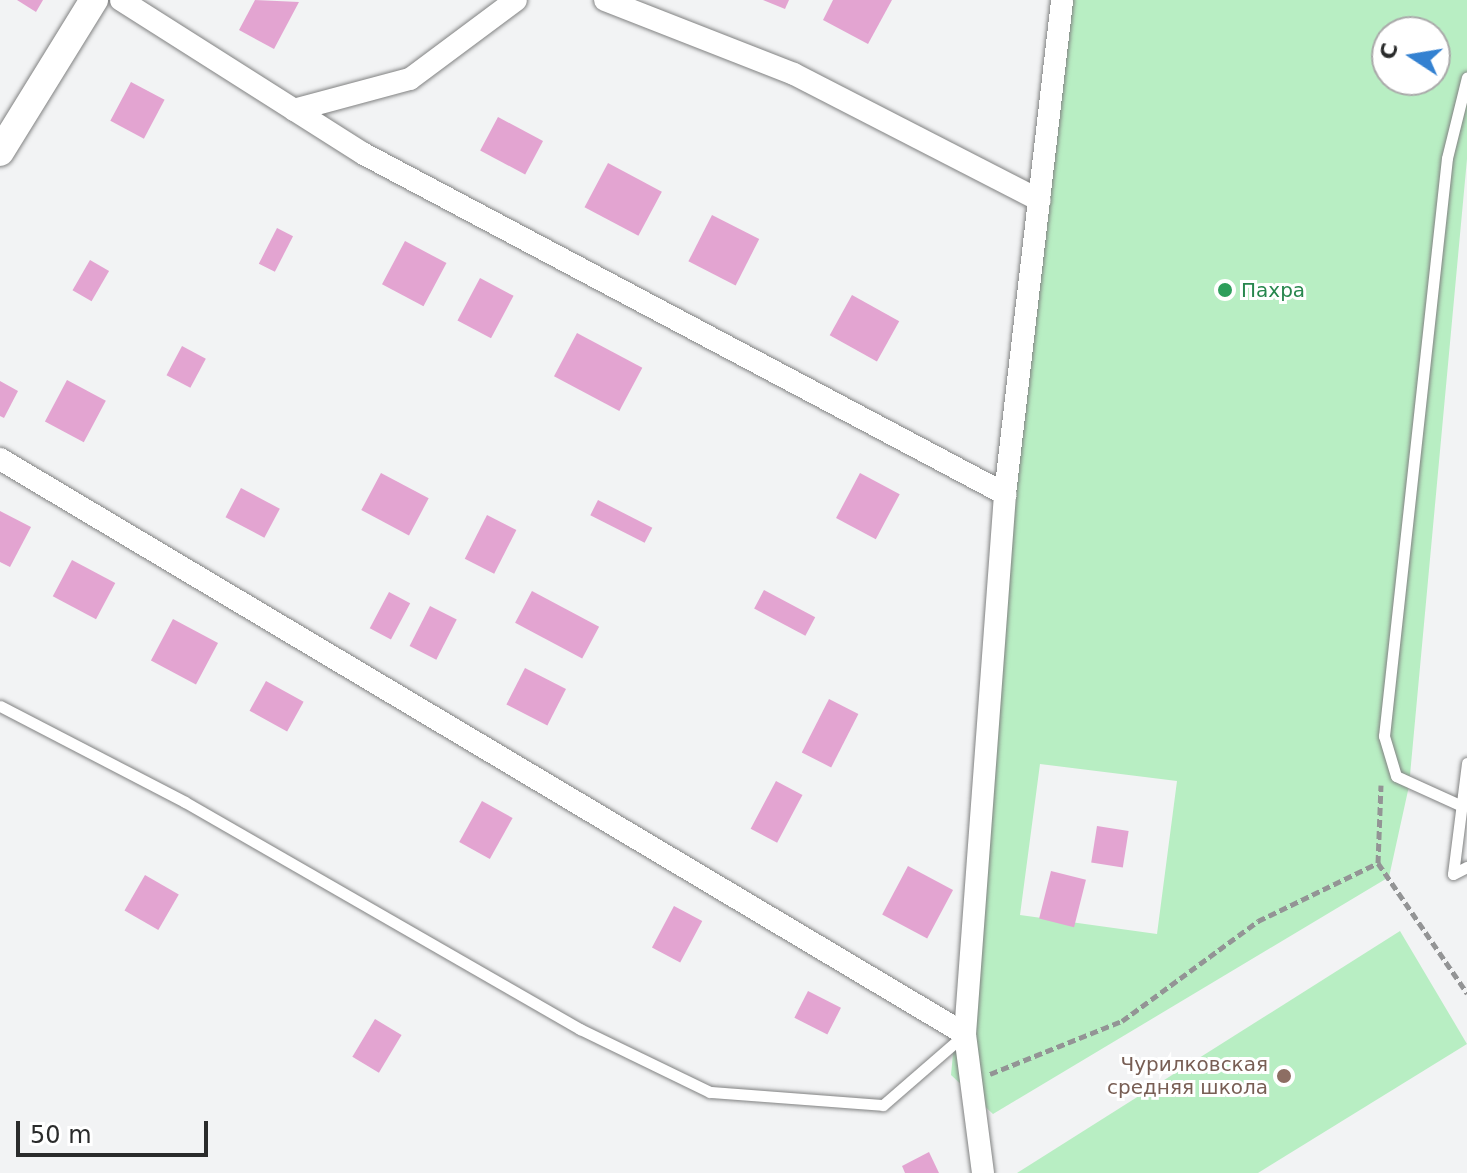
<!DOCTYPE html>
<meta charset="utf-8">
<style>
body{margin:0}
#map{position:relative;width:1467px;height:1173px;overflow:hidden;background:#f2f3f4;font-family:"DejaVu Sans",sans-serif}
div>[style]{position:absolute}
.green>*{inset:0;background:#b8eec3}
.building>*{inset:0;background:#e3a4d1;transform-origin:0 0}
.path>*{height:5px;margin-top:-2.5px;transform-origin:0;background:repeating-linear-gradient(90deg,#939495 0 8px,transparent 0 12px)}
.roads{filter:drop-shadow(0 0 2px #818282) drop-shadow(0 0 2px #818282)}
.service>*{height:11px;margin:-5.5px;padding:0 5.5px;transform-origin:5.5px;border-radius:5.5px;background:#fff}
.minor>*{height:22px;margin:-11px;padding:0 11px;transform-origin:11px;border-radius:11px;background:#fff}
.tertiary>*{height:28px;margin:-14px;padding:0 14px;transform-origin:14px;border-radius:14px;background:#fff}
.dots>*{width:22px;height:22px;translate:-50% -50%;box-sizing:border-box;border:4px solid #fff;border-radius:50%}
span{translate:-50% -50%;white-space:nowrap;text-align:center;line-height:1.15;-webkit-text-stroke:6px #fff;paint-order:stroke}
.leisure-label{font-size:20px;color:#27864d}
.left{translate:0 -50%;text-align:left}
.education-label{font-size:20px;color:#785e54}
.right{translate:-100% -50%;text-align:right}
.north{position:absolute;left:1371px;top:16px;width:80px;height:80px;box-sizing:border-box;background:#fff;border:2px solid #aaa;border-radius:50%;rotate:282deg;font-size:22px;font-weight:700;line-height:32px;text-align:center;color:#2a2b2b}
.north::after{content:'';display:block;margin:auto;width:28px;height:36px;background:#3381d1;clip-path:polygon(50% 0,100% 100%,50% 72%,0 100%)}
.scale{position:absolute;left:16px;top:1121px;width:192px;height:36px;box-sizing:border-box;border:4px solid #2a2b2b;border-top:0;padding-left:10px;font-size:24px;line-height:28px;white-space:nowrap;color:#2a2b2b;-webkit-text-stroke:6px #fff;paint-order:stroke}
</style>
<div id="map">
<div class="green">
<div style="clip-path:polygon(evenodd,1052px 0,1467px 0,1467px 159px,1409px 786px,1389px 877px,993px 1114px,951px 1075px,1052px 0,1387px 32px,1435px 32px,1435px 80px,1387px 80px,1387px 32px,1052px 0,1040px 764px,1177px 781px,1157px 934px,1020px 915px,1040px 764px)"></div>
<div style="clip-path:polygon(1400px 931px,1467px 1044px,1258px 1173px,1017px 1173px)"></div>
</div>
<div class="building">
<div style="clip-path:polygon(17px 0,43px 0,36px 12px)"></div>
<div style="clip-path:polygon(255px 0,299px 2px,274px 49px,239px 30px)"></div>
<div style="clip-path:polygon(763px 0,789px 0,785px 9px)"></div>
<div style="clip-path:polygon(833px 0,892px 0,868px 44px,823px 20px)"></div>
<div style="left:131px;top:82px;width:38px;height:44px;rotate:28deg"></div>
<div style="left:498px;top:117px;width:51px;height:38px;rotate:28deg"></div>
<div style="left:608px;top:163px;width:61px;height:50px;rotate:28deg"></div>
<div style="left:712px;top:215px;width:53px;height:52px;rotate:27deg"></div>
<div style="left:277px;top:228px;width:18px;height:40px;rotate:27deg"></div>
<div style="left:405px;top:241px;width:47px;height:49px;rotate:28deg"></div>
<div style="left:90px;top:260px;width:22px;height:35px;rotate:30deg"></div>
<div style="left:480px;top:278px;width:38px;height:48px;rotate:28deg"></div>
<div style="left:852px;top:295px;width:54px;height:46px;rotate:29deg"></div>
<div style="left:577px;top:333px;width:74px;height:49px;rotate:28deg"></div>
<div style="left:182px;top:346px;width:27px;height:33px;rotate:28deg"></div>
<div style="left:67px;top:380px;width:44px;height:47px;rotate:28deg"></div>
<div style="clip-path:polygon(0 381px,18px 391px,4px 418px,0 416px)"></div>
<div style="left:381px;top:473px;width:54px;height:42px;rotate:28deg"></div>
<div style="left:860px;top:473px;width:45px;height:51px;rotate:28deg"></div>
<div style="left:241px;top:488px;width:44px;height:33px;rotate:28deg"></div>
<div style="left:598px;top:500px;width:61px;height:17px;rotate:27deg"></div>
<div style="clip-path:polygon(0 511px,31px 527px,10px 567px,0 562px)"></div>
<div style="left:487px;top:515px;width:33px;height:49px;rotate:27deg"></div>
<div style="left:72px;top:560px;width:49px;height:41px;rotate:28deg"></div>
<div style="left:764px;top:590px;width:58px;height:21px;rotate:28deg"></div>
<div style="left:532px;top:591px;width:76px;height:36px;rotate:28deg"></div>
<div style="left:389px;top:592px;width:24px;height:41px;rotate:28deg"></div>
<div style="left:430px;top:606px;width:30px;height:45px;rotate:27deg"></div>
<div style="left:173px;top:619px;width:51px;height:47px;rotate:28deg"></div>
<div style="left:525px;top:668px;width:46px;height:41px;rotate:27deg"></div>
<div style="left:266px;top:681px;width:43px;height:34px;rotate:29deg"></div>
<div style="left:829px;top:699px;width:33px;height:60px;rotate:27deg"></div>
<div style="left:776px;top:781px;width:30px;height:54px;rotate:28deg"></div>
<div style="left:482px;top:801px;width:35px;height:47px;rotate:29deg"></div>
<div style="left:1097px;top:826px;width:32px;height:37px;rotate:9deg"></div>
<div style="left:908px;top:866px;width:51px;height:55px;rotate:28deg"></div>
<div style="left:1051px;top:871px;width:36px;height:49px;rotate:14deg"></div>
<div style="left:145px;top:875px;width:39px;height:41px;rotate:30deg"></div>
<div style="left:674px;top:906px;width:32px;height:47px;rotate:28deg"></div>
<div style="left:808px;top:991px;width:37px;height:30px;rotate:27deg"></div>
<div style="left:375px;top:1019px;width:31px;height:44px;rotate:31deg"></div>
<div style="clip-path:polygon(929px 1152px,939px 1173px,905px 1173px,902px 1166px)"></div>
</div>
<div class="path">
<div style="left:1378px;top:863px;width:158px;rotate:55.6deg"></div>
<div style="left:990px;top:1074px;width:142px;rotate:-21.9deg"></div>
<div style="left:1122px;top:1021px;width:169px;rotate:-36.3deg"></div>
<div style="left:1258px;top:921px;width:133px;rotate:-25.8deg"></div>
<div style="left:1378px;top:863px;width:78px;rotate:-87.8deg"></div>
</div>
<div class="roads">
<div class="service">
<div style="left:0;top:706px;width:208px;rotate:27.4deg"></div>
<div style="left:185px;top:802px;width:456px;rotate:29.9deg"></div>
<div style="left:580px;top:1029px;width:144px;rotate:25.9deg"></div>
<div style="left:710px;top:1092px;width:173px;rotate:4.3deg"></div>
<div style="left:883px;top:1105px;width:108px;rotate:-40.9deg"></div>
<div style="left:1462px;top:806px;width:72px;rotate:-155.6deg"></div>
<div style="left:1396px;top:776px;width:42px;rotate:-106.7deg"></div>
<div style="left:1384px;top:736px;width:581px;rotate:-83.78deg"></div>
<div style="left:1447px;top:158px;width:83px;rotate:-76.1deg"></div>
<div style="left:1453px;top:874px;width:112px;rotate:-82.8deg"></div>
<div style="left:1453px;top:874px;width:16px;rotate:-27deg"></div>
</div>
<div class="minor">
<div style="left:121px;top:0;width:288px;rotate:32.4deg"></div>
<div style="left:364px;top:154px;width:726px;rotate:27.94deg"></div>
<div style="left:605px;top:0;width:203px;rotate:21.4deg"></div>
<div style="left:794px;top:74px;width:276px;rotate:27.2deg"></div>
<div style="left:294px;top:110px;width:120px;rotate:-15deg"></div>
<div style="left:410px;top:79px;width:132px;rotate:-36.7deg"></div>
<div style="left:0;top:459px;width:1123px;rotate:30.79deg"></div>
<div style="left:983px;top:1173px;width:140px;rotate:-97.4deg"></div>
<div style="left:965px;top:1034px;width:541px;rotate:-85.76deg"></div>
<div style="left:1005px;top:494px;width:497px;rotate:-83.4deg"></div>
</div>
<div class="tertiary">
<div style="left:0;top:152px;width:179px;rotate:-58.3deg"></div>
</div>
</div>
<div class="dots">
<div style="left:1225px;top:290px;background:#2e9e5b"></div>
<div style="left:1284px;top:1076px;background:#8d6e63"></div>
</div>
<div class="leisure-label">
<span class="left" style="left:1241px;top:290px">Пахра</span>
</div>
<div class="education-label">
<span class="right" style="left:1268px;top:1076px">Чурилковская<br>средняя школа</span>
</div>
<div class="north">С</div>
<div class="scale">50 m</div>
</div>
